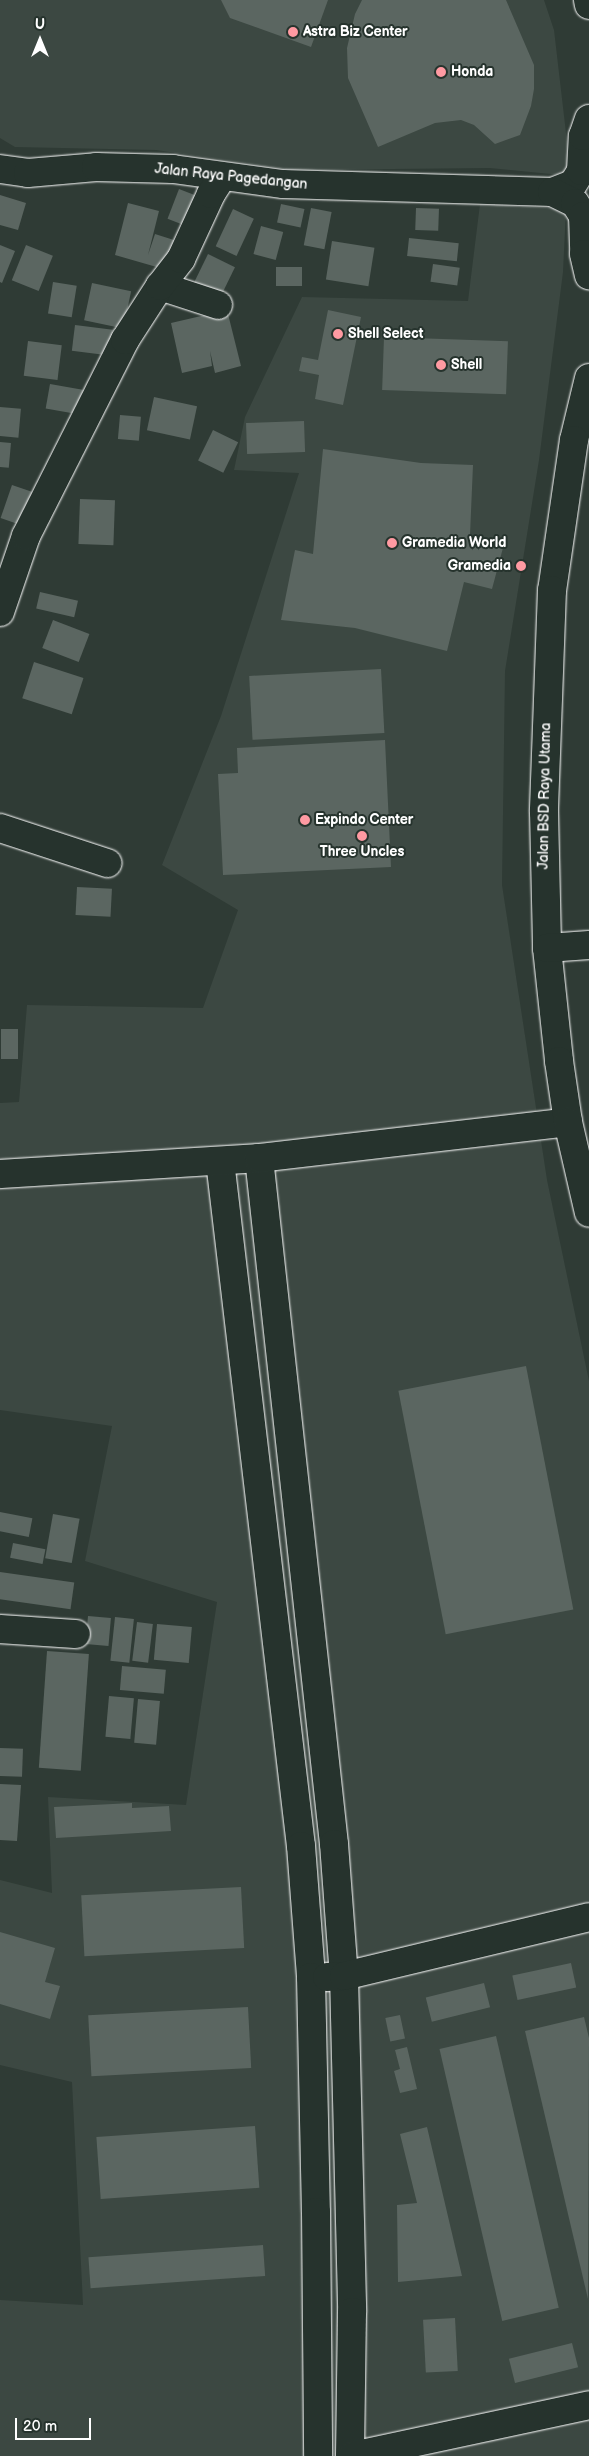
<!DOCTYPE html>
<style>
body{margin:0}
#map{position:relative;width:589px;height:2456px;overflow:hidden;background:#2f3b35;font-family:"Balsamiq Sans",sans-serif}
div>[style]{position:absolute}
.built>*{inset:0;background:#3c4842}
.building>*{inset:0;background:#5b6661;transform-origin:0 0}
.roads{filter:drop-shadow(0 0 1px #fff) drop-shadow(0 0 1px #fff)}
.minor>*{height:28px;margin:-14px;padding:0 14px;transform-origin:14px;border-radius:14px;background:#26332d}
.major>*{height:28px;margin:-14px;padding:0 14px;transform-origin:14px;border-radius:14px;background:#26332d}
.dots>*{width:14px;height:14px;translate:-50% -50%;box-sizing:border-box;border:2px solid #26332d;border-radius:50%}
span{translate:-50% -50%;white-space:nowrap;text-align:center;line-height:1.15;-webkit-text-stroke:4px #26332d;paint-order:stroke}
.poi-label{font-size:14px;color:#fff;font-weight:700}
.left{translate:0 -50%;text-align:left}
.right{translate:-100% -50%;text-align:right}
.street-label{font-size:14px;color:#fff}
.north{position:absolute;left:15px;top:15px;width:50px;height:50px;-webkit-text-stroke:4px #26332d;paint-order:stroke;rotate:0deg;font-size:14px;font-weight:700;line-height:20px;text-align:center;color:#fff}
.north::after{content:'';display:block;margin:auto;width:18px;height:22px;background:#fff;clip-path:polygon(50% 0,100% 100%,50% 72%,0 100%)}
.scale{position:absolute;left:15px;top:2418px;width:76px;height:22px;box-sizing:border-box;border:2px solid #fff;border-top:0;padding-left:6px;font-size:15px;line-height:18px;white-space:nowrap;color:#fff;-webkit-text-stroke:4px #26332d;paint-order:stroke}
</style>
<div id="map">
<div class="built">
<div style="clip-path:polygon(0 0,544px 0,554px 30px,571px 176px,490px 168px,293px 170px,156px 150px,15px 147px,0 138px)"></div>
<div style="clip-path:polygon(480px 204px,566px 209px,563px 272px,539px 460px,505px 671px,502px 885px,547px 1180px,589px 1381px,589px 2456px,0 2456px,0 2300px,83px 2305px,72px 2082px,0 2065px,0 1880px,52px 1893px,48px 1797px,186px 1805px,217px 1602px,85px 1561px,112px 1426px,0 1410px,0 1103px,19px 1102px,27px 1005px,203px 1008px,238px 910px,162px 865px,221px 716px,299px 473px,234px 470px,245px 417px,302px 297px,468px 301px)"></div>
</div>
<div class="building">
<div style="clip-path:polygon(221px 0,328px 0,311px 47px,230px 18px)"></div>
<div style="clip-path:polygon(362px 0,506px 0,534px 65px,534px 89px,531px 106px,520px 135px,495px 144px,474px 125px,461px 120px,435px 123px,378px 147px,348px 78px,347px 48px,355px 14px)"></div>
<div style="left:179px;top:189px;width:25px;height:32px;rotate:21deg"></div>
<div style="clip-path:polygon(0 195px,26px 203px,18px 230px,0 225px)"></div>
<div style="clip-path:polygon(128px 203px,159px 211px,148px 255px,155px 234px,177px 241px,167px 270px,115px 255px)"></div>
<div style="left:281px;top:204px;width:24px;height:19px;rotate:12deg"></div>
<div style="left:311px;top:208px;width:21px;height:38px;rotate:11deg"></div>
<div style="left:416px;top:208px;width:23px;height:22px;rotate:2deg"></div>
<div style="left:233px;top:209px;width:23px;height:41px;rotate:25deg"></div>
<div style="left:261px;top:226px;width:23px;height:29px;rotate:15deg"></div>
<div style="left:409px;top:238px;width:50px;height:18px;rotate:6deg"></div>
<div style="left:332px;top:241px;width:43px;height:39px;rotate:9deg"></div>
<div style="clip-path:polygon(0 245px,15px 251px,2px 283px,0 282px)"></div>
<div style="left:26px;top:245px;width:29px;height:38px;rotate:22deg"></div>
<div style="left:208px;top:254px;width:30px;height:32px;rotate:26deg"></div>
<div style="left:433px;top:264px;width:27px;height:18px;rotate:8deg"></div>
<div style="left:276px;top:267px;width:26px;height:19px"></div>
<div style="left:53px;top:282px;width:24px;height:32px;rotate:9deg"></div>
<div style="left:92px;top:283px;width:40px;height:38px;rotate:12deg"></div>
<div style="clip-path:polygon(227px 310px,241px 366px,215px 373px,210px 351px,212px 366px,182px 373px,171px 323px)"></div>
<div style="clip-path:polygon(328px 310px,361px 317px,343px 405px,315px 399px,319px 375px,299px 371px,302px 357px,318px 360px)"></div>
<div style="left:75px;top:325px;width:38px;height:26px;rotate:7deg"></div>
<div style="left:384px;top:337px;width:124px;height:53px;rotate:2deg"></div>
<div style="left:28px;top:341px;width:34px;height:35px;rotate:7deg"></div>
<div style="left:50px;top:384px;width:36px;height:25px;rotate:10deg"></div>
<div style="left:154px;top:397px;width:44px;height:34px;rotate:12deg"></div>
<div style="left:0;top:407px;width:21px;height:29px;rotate:5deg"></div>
<div style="left:120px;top:415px;width:21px;height:24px;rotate:5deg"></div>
<div style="left:304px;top:421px;width:31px;height:58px;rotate:88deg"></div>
<div style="left:213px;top:430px;width:28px;height:34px;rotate:26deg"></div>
<div style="left:0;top:442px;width:11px;height:25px;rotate:5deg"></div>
<div style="clip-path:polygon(323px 449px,421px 463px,473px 465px,470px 535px,504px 544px,492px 589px,464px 582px,447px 651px,355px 628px,281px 620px,295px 550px,313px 554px)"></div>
<div style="left:12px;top:485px;width:28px;height:35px;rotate:19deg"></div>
<div style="left:80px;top:499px;width:35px;height:45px;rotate:2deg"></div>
<div style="left:40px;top:592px;width:39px;height:17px;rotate:13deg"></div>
<div style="left:53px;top:620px;width:39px;height:30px;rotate:21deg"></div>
<div style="left:34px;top:662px;width:52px;height:38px;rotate:18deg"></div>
<div style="left:381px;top:669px;width:64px;height:132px;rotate:87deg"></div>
<div style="clip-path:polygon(385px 740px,391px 867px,223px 875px,218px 774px,238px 773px,237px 748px)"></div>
<div style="left:77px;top:887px;width:35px;height:28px;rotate:3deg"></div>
<div style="left:1px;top:1029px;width:17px;height:30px"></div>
<div style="left:526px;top:1366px;width:248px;height:130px;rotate:79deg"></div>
<div style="left:0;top:1512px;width:33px;height:19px;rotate:11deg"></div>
<div style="left:53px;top:1514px;width:27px;height:45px;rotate:10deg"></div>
<div style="left:13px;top:1543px;width:33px;height:15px;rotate:11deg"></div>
<div style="left:0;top:1572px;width:75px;height:27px;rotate:8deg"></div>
<div style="left:88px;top:1616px;width:23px;height:28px;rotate:5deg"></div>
<div style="left:115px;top:1617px;width:19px;height:44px;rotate:6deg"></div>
<div style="left:137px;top:1622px;width:16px;height:39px;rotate:7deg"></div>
<div style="left:157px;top:1624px;width:35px;height:36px;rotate:5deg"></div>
<div style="left:47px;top:1651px;width:42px;height:117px;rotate:4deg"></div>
<div style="left:122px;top:1666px;width:44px;height:24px;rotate:5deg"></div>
<div style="left:109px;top:1696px;width:25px;height:41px;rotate:5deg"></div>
<div style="left:138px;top:1699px;width:22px;height:44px;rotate:5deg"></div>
<div style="left:0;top:1748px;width:23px;height:28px;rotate:2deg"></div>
<div style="clip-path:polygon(0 1784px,21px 1785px,17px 1841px,0 1840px)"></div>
<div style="clip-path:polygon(132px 1803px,132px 1808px,169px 1806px,171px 1831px,56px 1838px,54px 1807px)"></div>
<div style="left:241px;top:1887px;width:61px;height:160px;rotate:87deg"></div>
<div style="clip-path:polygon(0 1932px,55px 1948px,45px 1982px,60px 1986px,50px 2019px,0 2004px)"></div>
<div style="left:571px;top:1963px;width:25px;height:60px;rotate:78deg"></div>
<div style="left:484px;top:1983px;width:25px;height:60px;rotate:76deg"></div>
<div style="left:248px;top:2007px;width:61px;height:160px;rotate:87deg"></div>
<div style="left:400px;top:2015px;width:24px;height:15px;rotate:78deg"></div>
<div style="clip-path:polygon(584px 2017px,589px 2038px,588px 2299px,525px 2031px)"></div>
<div style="left:496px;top:2036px;width:279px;height:58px;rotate:77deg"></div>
<div style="clip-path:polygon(407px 2047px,417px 2089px,400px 2093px,394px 2071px,400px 2069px,395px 2050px)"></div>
<div style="left:255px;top:2126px;width:62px;height:159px;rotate:86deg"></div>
<div style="clip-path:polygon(427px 2127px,462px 2276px,398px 2282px,397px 2205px,417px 2203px,400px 2134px)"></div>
<div style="left:263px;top:2245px;width:31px;height:175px;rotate:86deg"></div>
<div style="left:455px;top:2318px;width:53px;height:32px;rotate:87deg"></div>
<div style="left:572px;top:2343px;width:25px;height:65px;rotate:76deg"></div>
</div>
<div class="roads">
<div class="minor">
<div style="left:0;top:169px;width:28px;rotate:8deg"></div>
<div style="left:28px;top:173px;width:68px;rotate:-5deg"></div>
<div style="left:96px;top:167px;width:77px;rotate:1.5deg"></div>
<div style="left:173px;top:169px;width:111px;rotate:7.8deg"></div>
<div style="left:283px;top:184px;width:269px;rotate:1.7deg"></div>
<div style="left:552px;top:192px;width:22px;rotate:-21deg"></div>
<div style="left:573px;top:184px;width:15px;rotate:-58deg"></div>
<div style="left:581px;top:171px;width:35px;rotate:-87deg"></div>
<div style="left:583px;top:136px;width:18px;rotate:-71deg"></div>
<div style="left:552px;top:192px;width:25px;rotate:26deg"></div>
<div style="left:575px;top:203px;width:15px;rotate:58deg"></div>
<div style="left:583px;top:216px;width:38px;rotate:88deg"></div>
<div style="left:584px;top:254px;width:22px;rotate:77deg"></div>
<div style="left:160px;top:286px;width:61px;rotate:18.1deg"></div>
<div style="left:0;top:612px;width:80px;rotate:-71.1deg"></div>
<div style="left:26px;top:536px;width:220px;rotate:-63.2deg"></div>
<div style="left:125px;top:340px;width:64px;rotate:-57.1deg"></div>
<div style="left:160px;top:286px;width:34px;rotate:-52deg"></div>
<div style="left:181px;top:259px;width:72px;rotate:-65.2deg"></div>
<div style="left:211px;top:194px;width:20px;rotate:-57deg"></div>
<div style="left:0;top:828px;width:113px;rotate:18.1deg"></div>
<div style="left:259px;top:1158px;width:690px;rotate:83.76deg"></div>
<div style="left:334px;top:1844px;width:132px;rotate:85.7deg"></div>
<div style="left:344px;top:1976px;width:336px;rotate:88.6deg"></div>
<div style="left:352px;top:2312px;width:144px;rotate:90.8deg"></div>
<div style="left:220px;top:1161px;width:690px;rotate:83.26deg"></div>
<div style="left:301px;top:1846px;width:131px;rotate:85.6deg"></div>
<div style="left:311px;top:1977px;width:235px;rotate:88.8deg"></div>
<div style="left:316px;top:2212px;width:244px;rotate:89.5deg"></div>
<div style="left:0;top:1174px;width:259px;rotate:-3.5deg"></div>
<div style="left:259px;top:1158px;width:311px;rotate:-6.6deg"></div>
<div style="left:0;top:1629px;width:76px;rotate:3.8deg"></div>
<div style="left:327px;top:1977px;width:17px;rotate:-3deg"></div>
<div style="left:344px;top:1976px;width:252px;rotate:-13.5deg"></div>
<div style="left:352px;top:2456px;width:242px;rotate:-12.1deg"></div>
</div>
<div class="major">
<div style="left:588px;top:0;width:5px;rotate:79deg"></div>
<div style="left:589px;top:378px;width:64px;rotate:103.6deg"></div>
<div style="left:574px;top:440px;width:152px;rotate:98.3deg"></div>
<div style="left:552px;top:590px;width:222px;rotate:92.1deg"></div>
<div style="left:544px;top:812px;width:136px;rotate:88.7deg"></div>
<div style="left:547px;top:948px;width:114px;rotate:83.9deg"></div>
<div style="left:559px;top:1061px;width:62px;rotate:81.6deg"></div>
<div style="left:568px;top:1122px;width:93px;rotate:77deg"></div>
<div style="left:547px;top:948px;width:42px;rotate:-4.1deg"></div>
</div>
</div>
<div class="dots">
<div style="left:293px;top:32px;background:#ff9aa2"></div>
<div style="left:441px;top:72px;background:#ff9aa2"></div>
<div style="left:338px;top:334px;background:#ff9aa2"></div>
<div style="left:441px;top:365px;background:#ff9aa2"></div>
<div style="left:392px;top:543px;background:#ff9aa2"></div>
<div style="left:521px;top:566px;background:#ff9aa2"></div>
<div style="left:305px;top:820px;background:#ff9aa2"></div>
<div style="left:362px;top:836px;background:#ff9aa2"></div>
</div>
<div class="poi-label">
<span class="left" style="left:303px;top:32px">Astra Biz Center</span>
<span class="left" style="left:451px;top:72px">Honda</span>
<span class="left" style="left:348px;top:334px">Shell Select</span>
<span class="left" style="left:451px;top:365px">Shell</span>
<span class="left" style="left:402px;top:543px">Gramedia World</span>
<span class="right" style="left:511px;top:566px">Gramedia</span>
<span class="left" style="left:315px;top:820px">Expindo Center</span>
<span style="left:362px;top:852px">Three Uncles</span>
</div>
<div class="street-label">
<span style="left:231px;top:177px;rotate:6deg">Jalan Raya Pagedangan</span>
<span style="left:545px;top:796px;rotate:-89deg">Jalan BSD Raya Utama</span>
</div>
<div class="north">U</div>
<div class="scale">20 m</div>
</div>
